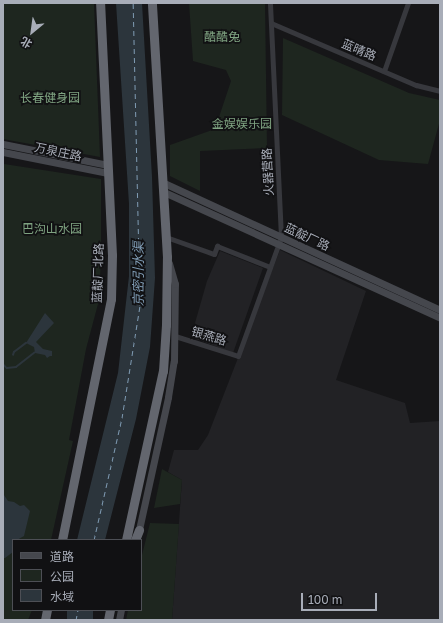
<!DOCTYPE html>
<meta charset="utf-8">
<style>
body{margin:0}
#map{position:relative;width:443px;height:623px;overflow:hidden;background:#161618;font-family:"Golos Text","Noto Sans SC",sans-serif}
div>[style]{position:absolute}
.built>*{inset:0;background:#222225}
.green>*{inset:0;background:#1e261f}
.water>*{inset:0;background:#2c353c;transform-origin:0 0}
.stream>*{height:1.5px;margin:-0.75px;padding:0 0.75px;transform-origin:0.75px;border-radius:0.75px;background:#2c353c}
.ferry>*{height:1px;margin-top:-0.5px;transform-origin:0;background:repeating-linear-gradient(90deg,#7f9bb3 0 5px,transparent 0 9px)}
.street>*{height:5px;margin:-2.5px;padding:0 2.5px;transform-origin:2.5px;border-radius:2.5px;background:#37383d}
.secondary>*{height:7px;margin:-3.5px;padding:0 3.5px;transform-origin:3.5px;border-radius:3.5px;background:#45474d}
.highway>*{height:9px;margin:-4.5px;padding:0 4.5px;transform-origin:4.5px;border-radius:4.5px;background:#63666e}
span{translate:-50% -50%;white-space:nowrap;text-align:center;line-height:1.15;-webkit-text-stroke:3.5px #111113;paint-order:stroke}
.park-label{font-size:12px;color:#7fa381}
.street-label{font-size:12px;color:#a8adb8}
.water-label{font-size:13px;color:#7f9bb3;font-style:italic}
.frame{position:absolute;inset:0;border:4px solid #a8adb8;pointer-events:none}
.legend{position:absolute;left:12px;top:539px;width:130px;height:72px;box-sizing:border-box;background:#111113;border:1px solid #4d4f55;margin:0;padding:5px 7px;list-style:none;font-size:12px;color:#a8adb8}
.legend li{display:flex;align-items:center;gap:8px;height:20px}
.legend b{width:20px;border:1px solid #4d4f55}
.north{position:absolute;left:12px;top:12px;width:40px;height:40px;-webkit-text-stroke:3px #111113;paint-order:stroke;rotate:209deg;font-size:11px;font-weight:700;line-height:16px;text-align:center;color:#a8adb8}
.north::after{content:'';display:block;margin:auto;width:14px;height:18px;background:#a8adb8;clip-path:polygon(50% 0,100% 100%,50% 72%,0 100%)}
.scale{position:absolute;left:301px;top:593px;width:76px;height:18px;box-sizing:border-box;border:2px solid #a8adb8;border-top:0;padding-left:5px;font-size:12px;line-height:14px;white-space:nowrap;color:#a8adb8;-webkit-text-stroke:3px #111113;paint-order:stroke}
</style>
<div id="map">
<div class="built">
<div style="clip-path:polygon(280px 250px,366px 291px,336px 380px,405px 403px,410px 423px,440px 421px,440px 620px,172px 620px,182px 480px,168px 472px,174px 450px,198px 450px,208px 435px)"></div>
<div style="clip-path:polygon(220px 251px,263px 268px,233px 353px,191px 337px,207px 281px)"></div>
</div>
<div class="green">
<div style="clip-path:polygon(3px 3px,94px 3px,100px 157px,3px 139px)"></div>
<div style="clip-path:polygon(189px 3px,265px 3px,267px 148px,200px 151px,200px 191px,170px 176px,170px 145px,215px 129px,231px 81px,226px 70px,193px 61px)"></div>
<div style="clip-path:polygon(283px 38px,409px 93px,440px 100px,440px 120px,428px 164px,379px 160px,282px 115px)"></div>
<div style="clip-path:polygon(4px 164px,101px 179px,101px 262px,98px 304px,86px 349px,69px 440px,73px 441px,51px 540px,13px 540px,13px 610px,32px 610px,28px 620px,3px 620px)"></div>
<div style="clip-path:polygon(162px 469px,182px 480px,180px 504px,154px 508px)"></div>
<div style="clip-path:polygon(150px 523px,179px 524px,172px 620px,126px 620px,128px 610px,141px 610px,141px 559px)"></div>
</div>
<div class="water">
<div style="clip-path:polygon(116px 3px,142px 3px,152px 177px,155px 278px,150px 347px,136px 419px,105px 540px,77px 540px,118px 373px,129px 276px,129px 204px)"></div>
<div style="clip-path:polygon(45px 313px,54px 323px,36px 342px,43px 349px,52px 351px,52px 356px,50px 356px,47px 358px,45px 355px,35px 353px,34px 347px,26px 343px)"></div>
<div style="clip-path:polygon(4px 495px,8px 501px,14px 502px,20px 506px,24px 505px,30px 511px,24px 536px,17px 540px,13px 540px,13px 552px,5px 558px,3px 558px)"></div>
<div style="left:67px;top:610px;width:26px;height:10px"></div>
</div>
<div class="stream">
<div style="left:13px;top:355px;width:3px;rotate:-72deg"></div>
<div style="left:14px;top:352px;width:15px;rotate:-37deg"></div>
<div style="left:4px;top:365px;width:4px;rotate:45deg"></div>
<div style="left:7px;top:368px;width:9px;rotate:-6deg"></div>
<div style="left:16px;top:367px;width:23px;rotate:-38deg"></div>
</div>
<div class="ferry">
<div style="left:94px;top:540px;width:125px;rotate:-77.1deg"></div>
<div style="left:122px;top:418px;width:114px;rotate:-80.9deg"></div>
<div style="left:140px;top:305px;width:302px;rotate:-91.3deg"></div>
<div style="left:76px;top:620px;width:10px;rotate:-79deg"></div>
</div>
<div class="street">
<div style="left:271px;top:23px;width:158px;rotate:23.2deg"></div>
<div style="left:416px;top:85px;width:25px;rotate:14deg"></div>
<div style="left:384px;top:71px;width:72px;rotate:-70.6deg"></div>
<div style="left:166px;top:237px;width:51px;rotate:19.5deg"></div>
<div style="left:214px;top:254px;width:9px;rotate:-69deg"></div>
<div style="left:217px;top:246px;width:57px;rotate:21.6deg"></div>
<div style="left:175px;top:336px;width:66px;rotate:17.6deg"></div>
<div style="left:238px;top:356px;width:127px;rotate:-70.1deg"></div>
<div style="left:281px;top:237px;width:234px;rotate:-92.7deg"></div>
</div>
<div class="secondary">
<div style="left:3px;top:144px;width:107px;rotate:11.3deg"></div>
<div style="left:3px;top:152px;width:107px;rotate:11.3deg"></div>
<div style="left:164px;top:183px;width:304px;rotate:24.7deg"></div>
<div style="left:164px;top:192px;width:303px;rotate:24.5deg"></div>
<div style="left:138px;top:534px;width:140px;rotate:-77.6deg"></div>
<div style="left:168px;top:397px;width:36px;rotate:-81deg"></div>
<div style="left:174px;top:361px;width:77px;rotate:-89.3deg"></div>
<div style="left:175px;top:284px;width:22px;rotate:-106deg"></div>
<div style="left:119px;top:620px;width:10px;rotate:-79deg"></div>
</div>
<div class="highway">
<div style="left:62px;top:540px;width:246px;rotate:-78.5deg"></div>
<div style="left:111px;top:299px;width:44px;rotate:-88.7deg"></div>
<div style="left:112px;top:255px;width:252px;rotate:-92.7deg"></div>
<div style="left:126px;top:540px;width:173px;rotate:-77.7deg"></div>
<div style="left:163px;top:371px;width:46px;rotate:-86.3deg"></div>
<div style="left:166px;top:325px;width:68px;rotate:-89.2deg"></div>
<div style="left:167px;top:257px;width:254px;rotate:-93.4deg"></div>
<div style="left:135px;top:540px;width:11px;rotate:-68deg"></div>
<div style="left:45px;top:620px;width:10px;rotate:-79deg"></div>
<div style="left:108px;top:620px;width:10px;rotate:-79deg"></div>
</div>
<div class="park-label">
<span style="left:222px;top:37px">酷酷兔</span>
<span style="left:50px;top:98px">长春健身园</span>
<span style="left:242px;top:124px">金娱娱乐园</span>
<span style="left:52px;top:229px">巴沟山水园</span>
</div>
<div class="street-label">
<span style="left:359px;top:50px;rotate:23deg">蓝晴路</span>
<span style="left:58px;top:152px;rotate:12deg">万泉庄路</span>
<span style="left:268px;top:172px;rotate:-93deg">火器营路</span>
<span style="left:307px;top:237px;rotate:25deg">蓝靛厂路</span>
<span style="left:98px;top:273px;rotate:-88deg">蓝靛厂北路</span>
<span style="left:209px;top:336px;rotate:17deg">银燕路</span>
</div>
<div class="water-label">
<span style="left:138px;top:274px;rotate:-90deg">京密引水渠</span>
</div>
<div class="frame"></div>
<ul class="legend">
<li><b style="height:5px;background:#45474d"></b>道路</li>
<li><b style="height:11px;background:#1e261f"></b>公园</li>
<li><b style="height:11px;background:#2c353c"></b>水域</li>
</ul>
<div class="north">北</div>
<div class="scale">100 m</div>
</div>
